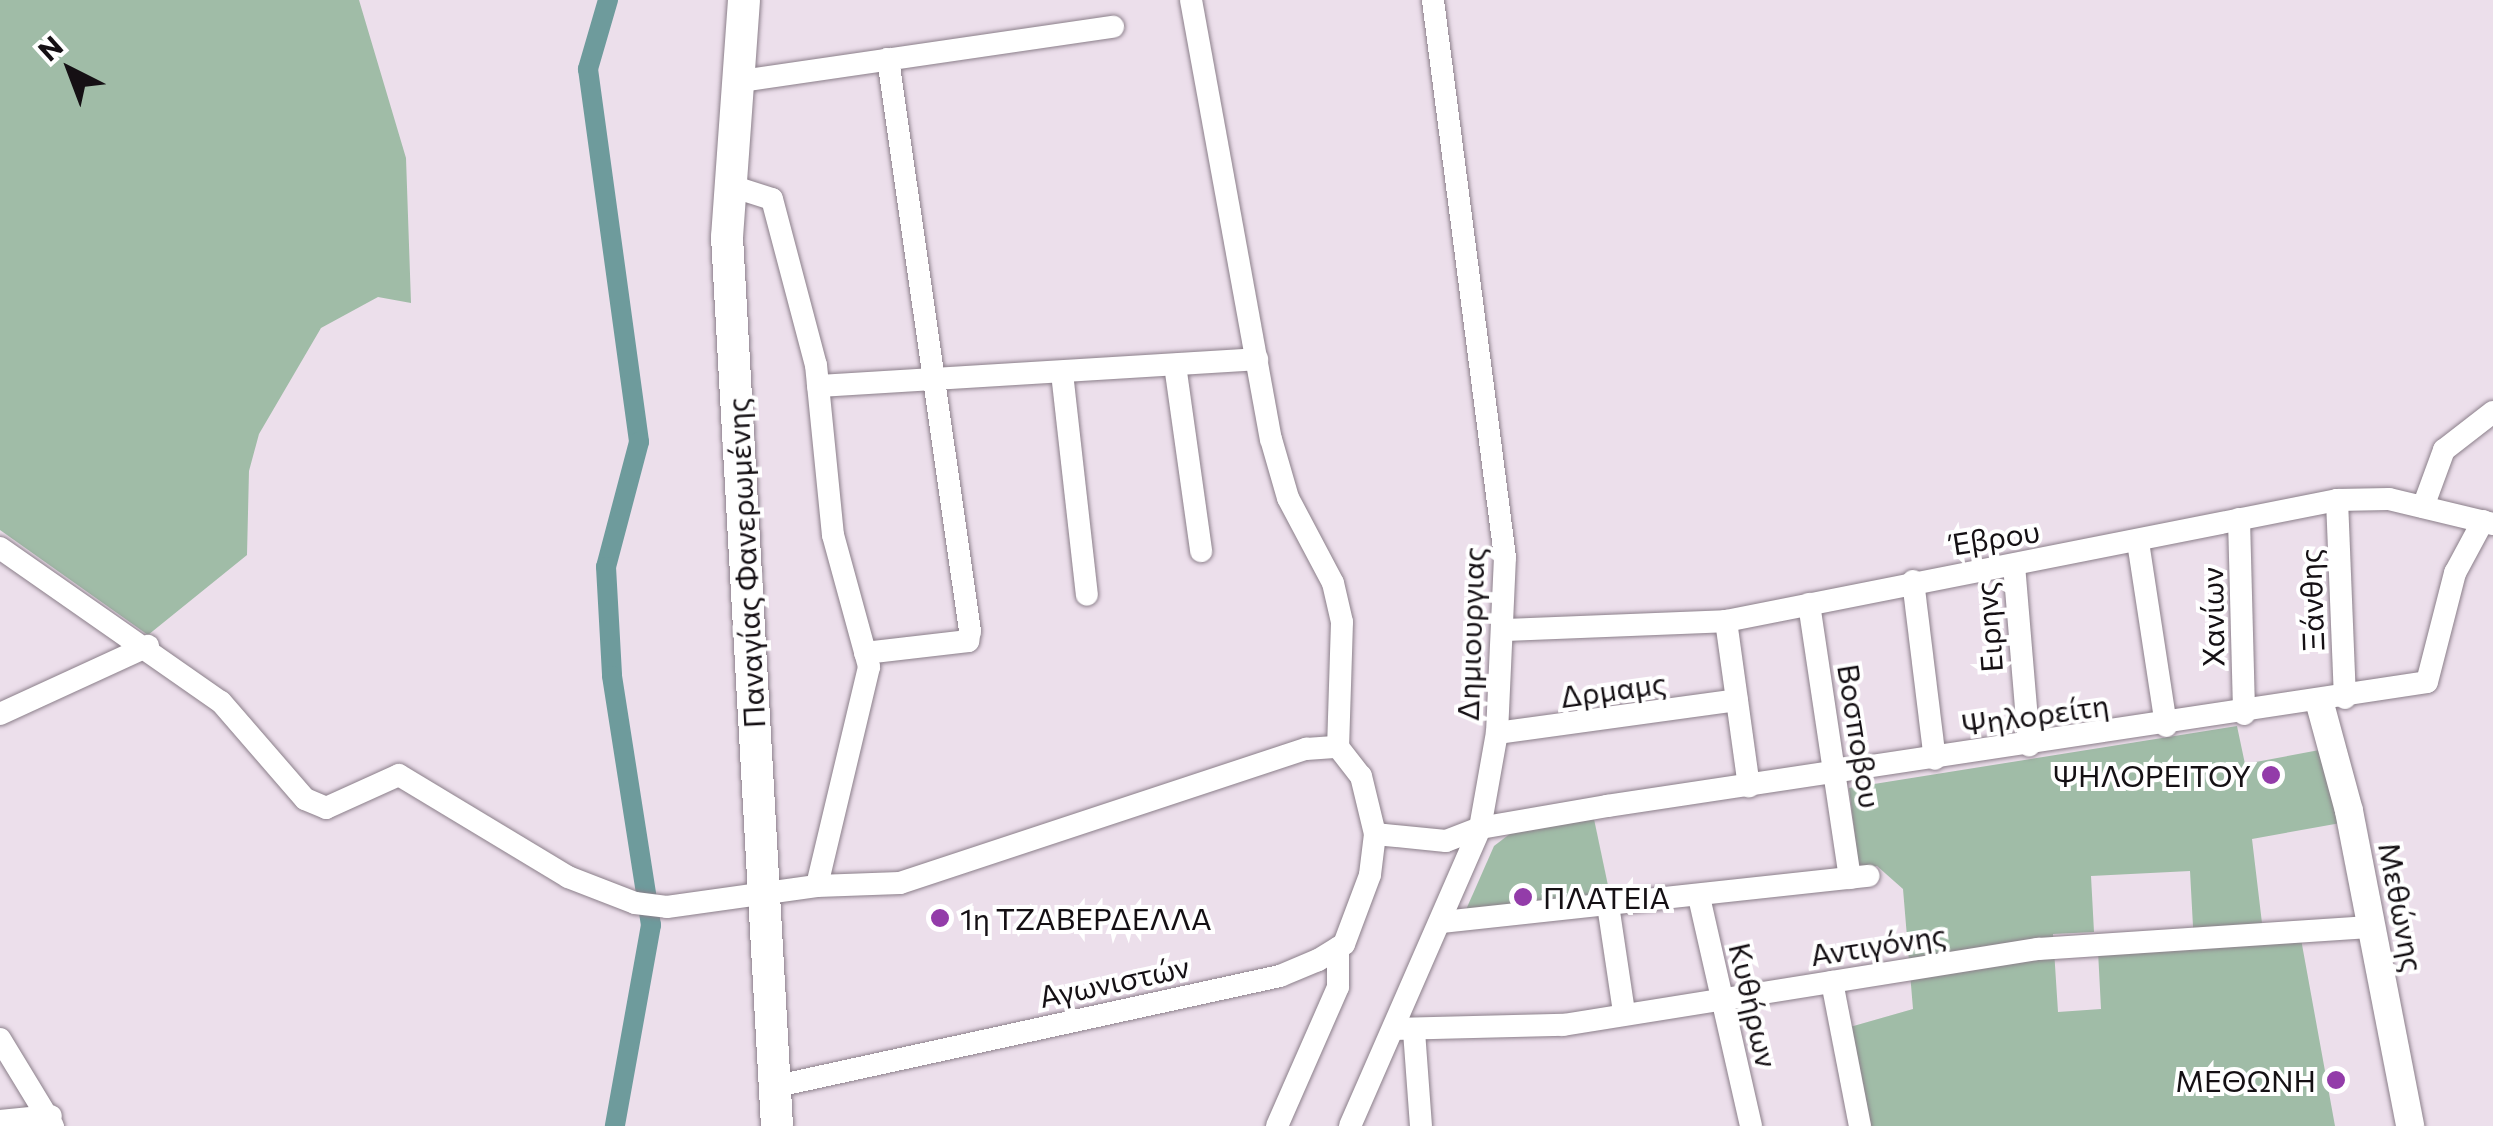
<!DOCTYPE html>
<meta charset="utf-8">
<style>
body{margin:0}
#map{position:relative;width:2493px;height:1126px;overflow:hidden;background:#ecdfeb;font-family:Commissioner,sans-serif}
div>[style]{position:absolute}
.green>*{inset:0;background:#a0bca7}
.canal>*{height:20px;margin:-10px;padding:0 10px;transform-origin:10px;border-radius:10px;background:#6e9b9c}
.roads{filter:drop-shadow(0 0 2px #8b7f8a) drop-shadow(0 0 2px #8b7f8a)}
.minor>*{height:22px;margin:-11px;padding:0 11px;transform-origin:11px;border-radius:11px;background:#fff}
.tertiary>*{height:28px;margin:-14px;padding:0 14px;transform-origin:14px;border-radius:14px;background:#fff}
.secondary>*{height:32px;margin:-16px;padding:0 16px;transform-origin:16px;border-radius:16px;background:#fff}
.dots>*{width:28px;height:28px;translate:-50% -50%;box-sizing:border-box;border:5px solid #fff;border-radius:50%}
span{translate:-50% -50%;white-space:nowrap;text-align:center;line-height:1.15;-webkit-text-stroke:8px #fff;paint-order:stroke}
.street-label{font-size:30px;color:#151014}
.poi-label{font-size:30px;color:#151014}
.right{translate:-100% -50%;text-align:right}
.left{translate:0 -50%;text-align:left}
.north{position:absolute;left:20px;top:20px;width:100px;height:100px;-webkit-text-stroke:8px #fff;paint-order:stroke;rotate:318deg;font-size:28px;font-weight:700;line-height:40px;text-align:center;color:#151014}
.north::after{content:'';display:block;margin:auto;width:35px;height:45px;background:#151014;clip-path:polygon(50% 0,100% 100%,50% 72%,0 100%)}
</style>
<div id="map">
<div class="green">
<div style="clip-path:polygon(0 0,359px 0,406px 158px,411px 303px,378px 297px,321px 328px,259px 434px,249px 471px,247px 555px,148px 635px,0 530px)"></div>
<div style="clip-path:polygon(evenodd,2237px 726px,2245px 764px,2346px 745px,2363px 819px,2252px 839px,2264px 940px,2301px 939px,2335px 1126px,1868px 1126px,1850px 1027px,1913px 1009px,1903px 889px,1877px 866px,1859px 869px,1849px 788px,2237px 726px,2190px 871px,2194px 945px,2098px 951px,2101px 1009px,2058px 1012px,2053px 934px,2094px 932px,2091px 876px,2190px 871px)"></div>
<div style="clip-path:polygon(1594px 819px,1610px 895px,1465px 912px,1494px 846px,1511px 833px)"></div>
</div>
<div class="canal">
<div style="left:608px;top:0;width:72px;rotate:106.2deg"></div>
<div style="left:588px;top:69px;width:376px;rotate:82.2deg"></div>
<div style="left:639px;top:442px;width:129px;rotate:104.8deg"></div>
<div style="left:606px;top:567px;width:109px;rotate:86.8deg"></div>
<div style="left:612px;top:676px;width:252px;rotate:81.1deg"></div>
<div style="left:651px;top:925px;width:204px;rotate:100.2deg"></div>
</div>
<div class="roads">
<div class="minor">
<div style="left:1191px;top:0;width:446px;rotate:79.7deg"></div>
<div style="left:1271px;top:439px;width:61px;rotate:73.9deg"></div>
<div style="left:1288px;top:498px;width:96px;rotate:62.1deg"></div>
<div style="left:1333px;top:583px;width:40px;rotate:77deg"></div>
<div style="left:1342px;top:622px;width:125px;rotate:91.8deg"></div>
<div style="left:741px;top:81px;width:376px;rotate:-8.3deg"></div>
<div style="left:728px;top:185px;width:46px;rotate:17.7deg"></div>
<div style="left:772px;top:199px;width:172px;rotate:75.2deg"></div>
<div style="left:816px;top:365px;width:171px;rotate:84.3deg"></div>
<div style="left:833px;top:535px;width:137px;rotate:74.7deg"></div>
<div style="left:869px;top:667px;width:225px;rotate:103.4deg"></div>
<div style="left:1175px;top:365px;width:188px;rotate:82deg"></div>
<div style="left:1062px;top:373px;width:223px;rotate:83.6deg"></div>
<div style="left:818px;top:386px;width:440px;rotate:-3.5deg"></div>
<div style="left:2337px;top:500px;width:198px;rotate:87.7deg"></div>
<div style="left:2423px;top:507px;width:61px;rotate:-69.8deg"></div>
<div style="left:2444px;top:450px;width:62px;rotate:-37.8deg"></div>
<div style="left:2239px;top:519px;width:195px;rotate:88.5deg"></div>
<div style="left:2138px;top:542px;width:186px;rotate:81.3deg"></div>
<div style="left:0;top:548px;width:269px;rotate:34.9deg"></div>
<div style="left:221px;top:702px;width:128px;rotate:49.1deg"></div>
<div style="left:305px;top:799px;width:23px;rotate:23deg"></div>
<div style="left:326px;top:808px;width:80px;rotate:-24.3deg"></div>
<div style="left:399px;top:775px;width:197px;rotate:31.1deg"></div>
<div style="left:568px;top:877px;width:72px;rotate:21.2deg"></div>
<div style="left:635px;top:903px;width:32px;rotate:7deg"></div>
<div style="left:667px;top:907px;width:151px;rotate:-8deg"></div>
<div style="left:817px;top:886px;width:83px;rotate:-2.1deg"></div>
<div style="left:900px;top:883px;width:428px;rotate:-18.3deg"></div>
<div style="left:1306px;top:749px;width:32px;rotate:-4deg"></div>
<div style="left:1338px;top:747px;width:37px;rotate:52deg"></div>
<div style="left:1361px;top:776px;width:60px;rotate:76.4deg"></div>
<div style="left:1375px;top:834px;width:41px;rotate:97deg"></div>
<div style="left:1370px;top:875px;width:74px;rotate:110.6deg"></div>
<div style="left:1344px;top:944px;width:31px;rotate:148deg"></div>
<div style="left:1318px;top:960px;width:41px;rotate:157.2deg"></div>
<div style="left:1280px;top:976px;width:515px;rotate:167.66deg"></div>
<div style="left:2014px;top:565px;width:181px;rotate:85.2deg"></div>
<div style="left:1913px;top:581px;width:179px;rotate:83deg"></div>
<div style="left:1809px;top:604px;width:277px;rotate:81.5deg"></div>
<div style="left:1726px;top:621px;width:167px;rotate:82.1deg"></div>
<div style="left:1504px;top:630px;width:222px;rotate:-2.3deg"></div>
<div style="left:1726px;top:621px;width:623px;rotate:-11.2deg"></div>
<div style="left:2337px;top:500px;width:52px;rotate:-1.1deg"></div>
<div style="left:2389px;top:499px;width:107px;rotate:13.5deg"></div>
<div style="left:865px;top:653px;width:104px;rotate:-6.6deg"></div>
<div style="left:968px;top:641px;width:10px;rotate:-79deg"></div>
<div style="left:970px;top:631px;width:578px;rotate:-98.16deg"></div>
<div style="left:0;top:714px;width:163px;rotate:-24.7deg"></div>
<div style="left:1497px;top:733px;width:242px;rotate:-7.8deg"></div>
<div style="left:1375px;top:834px;width:71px;rotate:5.6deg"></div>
<div style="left:1446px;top:841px;width:36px;rotate:-21deg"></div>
<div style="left:1480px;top:828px;width:129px;rotate:-9.8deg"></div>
<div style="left:1607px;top:806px;width:829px;rotate:-8.6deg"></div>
<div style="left:2427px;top:682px;width:113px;rotate:-75.6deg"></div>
<div style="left:2455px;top:573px;width:59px;rotate:-61.7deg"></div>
<div style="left:1699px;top:897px;width:235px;rotate:77.2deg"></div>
<div style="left:1608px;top:905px;width:108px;rotate:81.5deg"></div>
<div style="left:1443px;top:922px;width:428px;rotate:-6.2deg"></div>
<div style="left:1832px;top:982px;width:147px;rotate:79deg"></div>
<div style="left:1394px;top:1029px;width:169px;rotate:-1.4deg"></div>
<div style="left:1563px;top:1025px;width:481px;rotate:-9.1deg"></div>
<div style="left:2038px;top:949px;width:336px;rotate:-3.8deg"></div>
<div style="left:1414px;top:1031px;width:95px;rotate:85.8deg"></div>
<div style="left:0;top:1039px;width:102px;rotate:58.7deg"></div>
<div style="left:0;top:1121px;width:51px;rotate:-5.6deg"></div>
<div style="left:1277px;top:1126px;width:152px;rotate:-66.3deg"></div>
<div style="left:1338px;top:987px;width:39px;rotate:-90deg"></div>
<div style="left:1350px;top:1126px;width:325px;rotate:-66.4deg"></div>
<div style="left:1480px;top:828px;width:97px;rotate:-79.9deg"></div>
<div style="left:1497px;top:733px;width:176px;rotate:-87.4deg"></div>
<div style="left:1505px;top:557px;width:562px;rotate:-97.37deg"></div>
</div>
<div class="tertiary">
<div style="left:2320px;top:704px;width:111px;rotate:74.8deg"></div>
<div style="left:2349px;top:811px;width:321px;rotate:79deg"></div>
</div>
<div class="secondary">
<div style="left:744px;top:0;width:238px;rotate:94.1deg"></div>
<div style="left:727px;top:237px;width:890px;rotate:86.78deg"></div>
</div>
</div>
<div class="dots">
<div style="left:2271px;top:775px;background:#933ca9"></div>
<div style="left:1523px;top:897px;background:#933ca9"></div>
<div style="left:940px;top:918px;background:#933ca9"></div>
<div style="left:2336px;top:1080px;background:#933ca9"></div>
</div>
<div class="street-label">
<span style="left:1995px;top:537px;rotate:-9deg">Έβρου</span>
<span style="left:745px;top:563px;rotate:-93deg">Παναγίας Φανερωμένης</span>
<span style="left:2311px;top:600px;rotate:-92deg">Ξάνθης</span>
<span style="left:2212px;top:617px;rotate:-91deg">Χανίων</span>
<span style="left:1988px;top:627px;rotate:-94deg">Ειρηνς</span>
<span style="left:1470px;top:634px;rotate:-88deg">Δημιουργιας</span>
<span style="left:1613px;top:689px;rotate:-8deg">Δρμαμς</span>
<span style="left:2035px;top:714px;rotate:-8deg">Ψηλορείτη</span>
<span style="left:1860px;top:736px;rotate:81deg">Βοσποβου</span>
<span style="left:2402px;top:907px;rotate:79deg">Μεθώνης</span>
<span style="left:1878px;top:944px;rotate:-9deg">Αντιγόνης</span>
<span style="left:1114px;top:981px;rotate:-12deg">Αγωνιστών</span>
<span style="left:1754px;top:1005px;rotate:77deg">Κυθήρων</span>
</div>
<div class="poi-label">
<span class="right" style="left:2251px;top:775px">ΨΗΛΟΡΕΙΤΟΥ</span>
<span class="left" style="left:1543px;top:897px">ΠΛΑΤΕΙΑ</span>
<span class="left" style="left:960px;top:918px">1η ΤΖΑΒΕΡΔΕΛΛΑ</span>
<span class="right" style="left:2316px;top:1080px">ΜΕΘΩΝΗ</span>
</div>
<div class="north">N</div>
</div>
